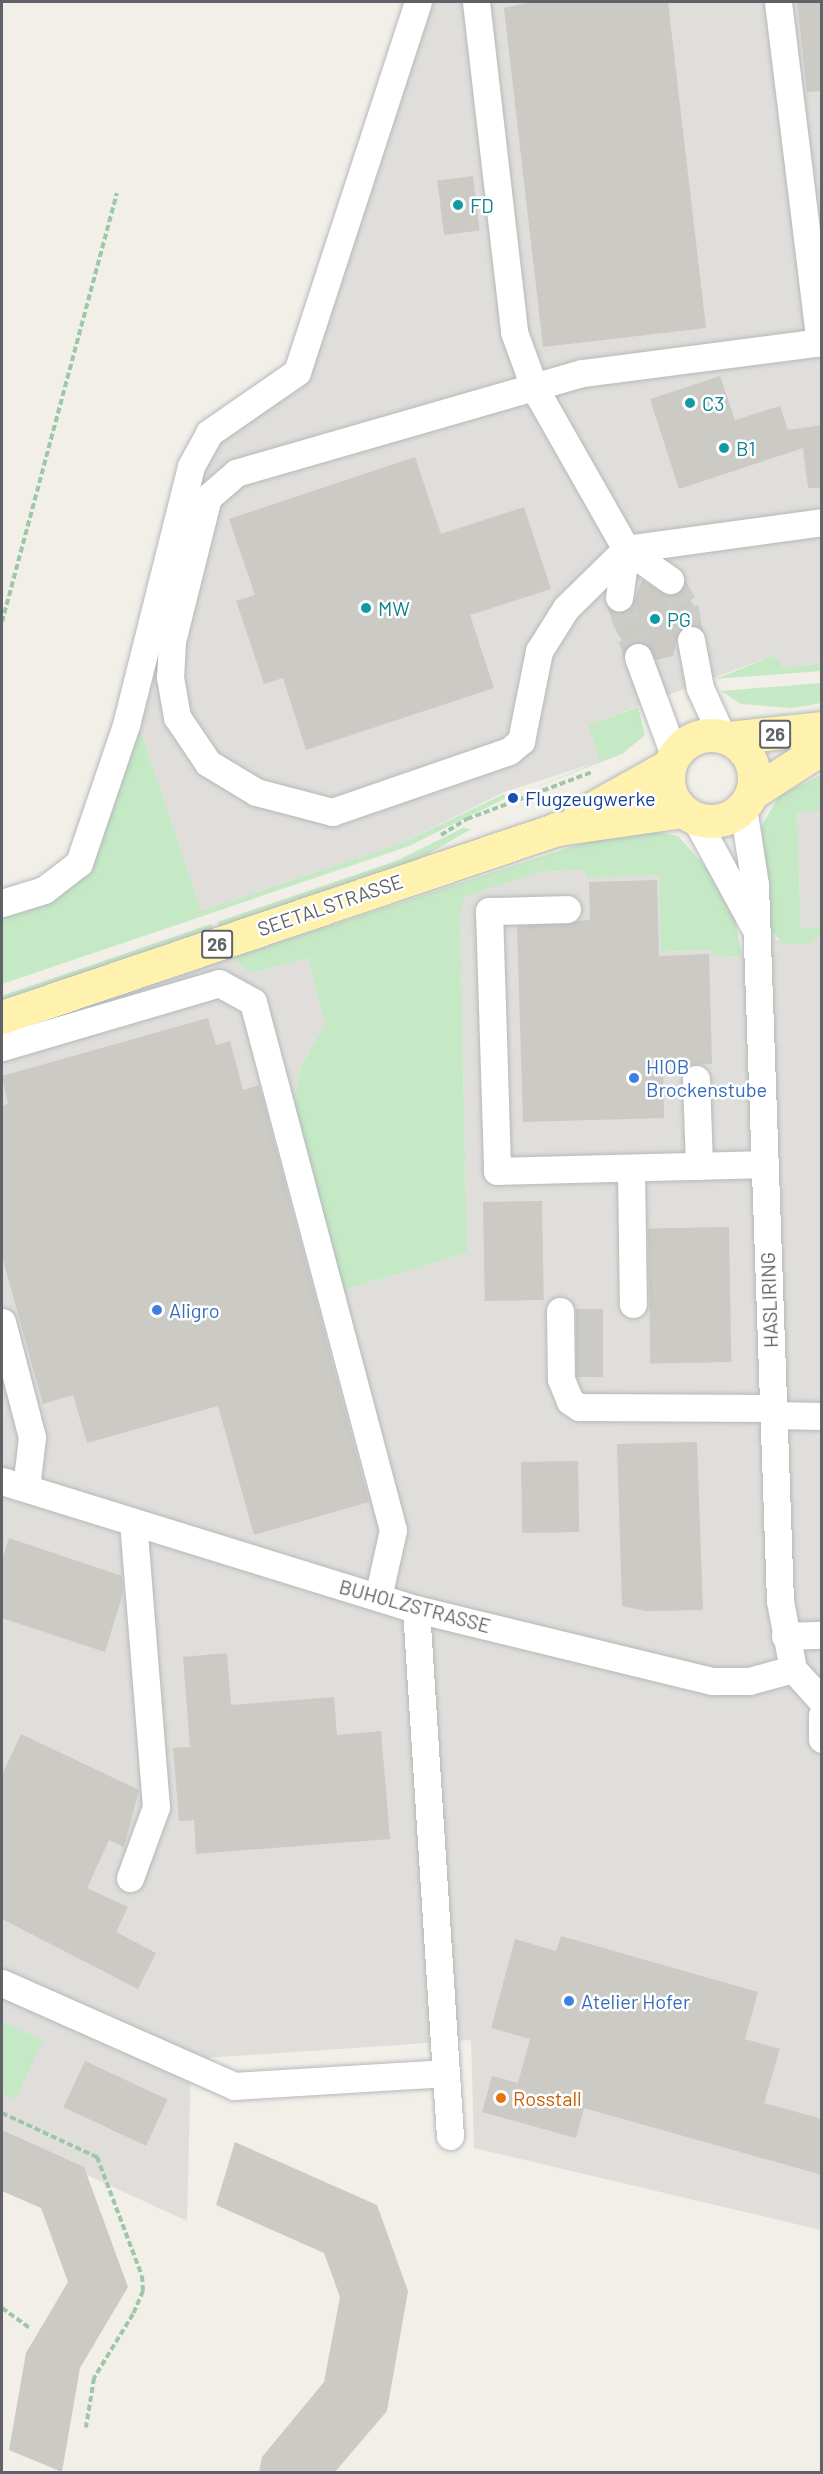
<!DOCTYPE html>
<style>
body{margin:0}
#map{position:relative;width:823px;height:2474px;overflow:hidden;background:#f1efe8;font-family:Barlow,sans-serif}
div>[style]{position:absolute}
.industrial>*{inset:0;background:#e0deda}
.green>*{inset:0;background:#c5e8c5}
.building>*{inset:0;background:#cccac5;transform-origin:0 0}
.minor-tunnel>*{height:27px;margin-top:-13.5px;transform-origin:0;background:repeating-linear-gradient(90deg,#ccccc8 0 27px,transparent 0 41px)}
.path>*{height:4px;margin-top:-2px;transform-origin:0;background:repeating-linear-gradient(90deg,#9cc7a9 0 6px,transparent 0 9px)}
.roads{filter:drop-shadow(0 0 2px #b5b8bc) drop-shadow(0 0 2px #b5b8bc)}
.minor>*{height:27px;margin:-13.5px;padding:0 13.5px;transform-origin:13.5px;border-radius:13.5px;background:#fff}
.major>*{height:33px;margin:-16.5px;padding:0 16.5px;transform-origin:16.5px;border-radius:16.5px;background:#fff2af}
.major>.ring{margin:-16.5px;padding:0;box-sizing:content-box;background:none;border:33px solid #fff2af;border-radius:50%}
.dots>*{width:16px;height:16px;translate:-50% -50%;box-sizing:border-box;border:3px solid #fff;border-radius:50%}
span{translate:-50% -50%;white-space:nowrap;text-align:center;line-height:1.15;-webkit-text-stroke:5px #fff;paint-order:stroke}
.shield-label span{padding:2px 4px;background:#fff;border:2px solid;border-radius:4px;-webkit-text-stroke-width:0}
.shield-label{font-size:18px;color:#5f6368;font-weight:700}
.culture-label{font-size:20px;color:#0d838f}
.left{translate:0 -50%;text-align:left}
.transit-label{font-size:20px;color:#164399}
.street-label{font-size:20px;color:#5f6368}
.shop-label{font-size:20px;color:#366cbe}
.food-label{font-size:20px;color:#c56008}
.frame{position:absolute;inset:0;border:3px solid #5f6368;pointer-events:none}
</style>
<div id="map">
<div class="industrial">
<div style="clip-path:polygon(427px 2px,821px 2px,821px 663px,784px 668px,775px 655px,588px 725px,601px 761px,504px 792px,402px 843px,201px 911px,137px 720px,198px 468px,220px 437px,303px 387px)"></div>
<div style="clip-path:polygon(821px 803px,821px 927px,801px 928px,797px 811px,820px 811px)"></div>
<div style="clip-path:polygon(585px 870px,586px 878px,659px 875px,662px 952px,713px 950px,713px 957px,742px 956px,771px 931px,777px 940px,821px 936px,821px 2230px,474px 2148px,471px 2040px,191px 2059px,187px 2221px,2px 2136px,2px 1036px,231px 958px,251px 973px,308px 958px,325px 1024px,300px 1068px,294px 1110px,344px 1290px,467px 1253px,460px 914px,464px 897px,539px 872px)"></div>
</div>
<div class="green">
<div style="clip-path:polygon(775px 655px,784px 668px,821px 663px,821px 671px,715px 679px)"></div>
<div style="clip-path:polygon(821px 683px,821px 703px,792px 708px,741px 704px,721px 691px)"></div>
<div style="clip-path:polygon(638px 707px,645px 735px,622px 754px,523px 792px,600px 761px,588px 725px)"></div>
<div style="clip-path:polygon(137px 720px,201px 911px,402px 843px,504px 794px,506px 798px,409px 846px,2px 984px,2px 909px,59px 890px)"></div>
<div style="clip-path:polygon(821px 775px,820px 811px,797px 812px,801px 928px,821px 927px,821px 936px,809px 944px,784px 944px,771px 931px,757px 863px,763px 861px,762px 825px,779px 796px)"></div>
<div style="clip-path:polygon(463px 828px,471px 829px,416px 861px,219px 927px,217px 922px,396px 861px)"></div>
<div style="clip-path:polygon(647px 830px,678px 836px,714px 876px,733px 908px,742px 956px,713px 957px,712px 950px,661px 952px,659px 875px,586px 878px,585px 870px,539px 872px,465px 897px,460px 914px,467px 1253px,344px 1290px,294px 1110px,300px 1068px,325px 1024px,308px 958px,251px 973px,231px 958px,586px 842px)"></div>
<div style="clip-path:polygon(211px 924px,213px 929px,2px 1000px,2px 996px)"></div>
<div style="clip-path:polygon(2px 2022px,43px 2040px,15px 2100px,2px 2093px)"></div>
</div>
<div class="building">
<div style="clip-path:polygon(531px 2px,668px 2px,706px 328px,543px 347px,504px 8px)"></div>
<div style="clip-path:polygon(797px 2px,822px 2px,822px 91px,807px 92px)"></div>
<div style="left:473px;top:176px;width:55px;height:36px;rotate:83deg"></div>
<div style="clip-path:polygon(720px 376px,735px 420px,780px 406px,788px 430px,822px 425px,822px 488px,808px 488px,803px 448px,679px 489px,650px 399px)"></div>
<div style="clip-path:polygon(415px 457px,441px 534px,524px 507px,551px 589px,470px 615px,494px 688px,306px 750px,283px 678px,264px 684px,236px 601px,255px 595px,229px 519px)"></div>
<div style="clip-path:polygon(642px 580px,668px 596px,683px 588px,694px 606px,696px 625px,680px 628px,673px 656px,656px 660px,641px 642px,626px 647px,616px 631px,615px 613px,631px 608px)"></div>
<div style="clip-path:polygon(657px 880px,659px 956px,709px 954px,712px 1064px,663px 1065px,664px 1118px,523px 1122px,517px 926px,590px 920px,589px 882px)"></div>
<div style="clip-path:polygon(208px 1018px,216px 1045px,230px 1041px,243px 1090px,259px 1085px,369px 1502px,254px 1535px,218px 1406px,87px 1443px,73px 1395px,43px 1404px,2px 1256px,2px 1106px,8px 1104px,2px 1076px)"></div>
<div style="left:542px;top:1201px;width:99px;height:59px;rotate:89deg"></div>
<div style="left:729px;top:1227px;width:135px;height:81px;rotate:89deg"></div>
<div style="left:576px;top:1309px;width:27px;height:68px"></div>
<div style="clip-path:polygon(697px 1442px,703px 1610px,646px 1611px,622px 1606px,617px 1444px)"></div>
<div style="left:578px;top:1461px;width:71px;height:57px;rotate:89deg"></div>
<div style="clip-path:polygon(9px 1538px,122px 1576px,123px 1593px,105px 1652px,2px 1618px,2px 1560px)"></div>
<div style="clip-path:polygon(227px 1653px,231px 1705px,334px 1697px,337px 1735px,381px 1731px,390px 1839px,196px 1854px,194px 1820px,179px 1821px,173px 1748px,190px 1747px,183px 1657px)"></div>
<div style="clip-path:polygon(21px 1734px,139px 1790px,124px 1847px,109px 1840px,87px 1888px,128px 1907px,116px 1932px,156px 1953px,138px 1989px,2px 1919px,2px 1775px)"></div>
<div style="clip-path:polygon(561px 1936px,758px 1992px,745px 2039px,780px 2049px,764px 2103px,822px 2119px,822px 2175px,584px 2108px,576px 2138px,482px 2112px,492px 2076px,518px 2083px,530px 2039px,491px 2028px,515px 1939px,556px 1951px)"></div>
<div style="left:85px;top:2061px;width:91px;height:51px;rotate:25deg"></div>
<div style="clip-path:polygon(2px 2130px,84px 2167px,128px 2287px,80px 2368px,62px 2472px,9px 2450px,26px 2353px,68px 2282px,41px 2208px,2px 2191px)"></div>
<div style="clip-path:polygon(235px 2142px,377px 2205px,408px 2291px,387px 2411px,335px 2472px,259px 2472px,262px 2457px,324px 2382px,340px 2297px,324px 2253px,216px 2205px)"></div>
</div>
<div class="minor-tunnel">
<div style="left:670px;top:580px;width:31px;rotate:61deg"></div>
<div style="left:685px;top:607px;width:34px;rotate:80deg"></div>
<div style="left:619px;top:598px;width:62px;rotate:72.1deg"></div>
</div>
<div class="path">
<div style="left:2px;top:622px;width:444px;rotate:-75deg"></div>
<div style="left:441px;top:835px;width:31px;rotate:-32deg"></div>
<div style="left:467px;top:819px;width:134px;rotate:-20.6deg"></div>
<div style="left:2px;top:2113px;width:105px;rotate:24.9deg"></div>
<div style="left:97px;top:2157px;width:127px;rotate:69.3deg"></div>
<div style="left:142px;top:2276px;width:15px;rotate:86deg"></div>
<div style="left:143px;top:2291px;width:25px;rotate:113deg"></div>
<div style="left:133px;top:2314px;width:75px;rotate:121.4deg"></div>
<div style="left:94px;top:2378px;width:50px;rotate:99.3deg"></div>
<div style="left:2px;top:2308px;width:34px;rotate:36deg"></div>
</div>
<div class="roads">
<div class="minor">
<div style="left:476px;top:2px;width:332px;rotate:83.4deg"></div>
<div style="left:514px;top:332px;width:59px;rotate:70deg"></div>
<div style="left:534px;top:387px;width:186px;rotate:60.4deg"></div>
<div style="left:626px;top:549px;width:49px;rotate:98.1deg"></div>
<div style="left:778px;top:2px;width:343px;rotate:83deg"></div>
<div style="left:822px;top:342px;width:242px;rotate:172.6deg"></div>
<div style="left:582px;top:373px;width:360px;rotate:163.9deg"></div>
<div style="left:236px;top:473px;width:37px;rotate:139deg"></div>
<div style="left:208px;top:497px;width:148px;rotate:104deg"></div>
<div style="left:172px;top:641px;width:36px;rotate:93deg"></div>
<div style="left:170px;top:677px;width:41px;rotate:80.1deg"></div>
<div style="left:177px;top:717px;width:55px;rotate:56deg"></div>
<div style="left:208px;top:763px;width:56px;rotate:31.1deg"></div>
<div style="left:256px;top:792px;width:79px;rotate:14.7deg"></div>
<div style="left:332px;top:812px;width:187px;rotate:-19deg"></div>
<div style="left:509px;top:751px;width:16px;rotate:-40deg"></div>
<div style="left:521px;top:741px;width:92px;rotate:-78.7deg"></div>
<div style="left:539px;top:651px;width:51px;rotate:-57.9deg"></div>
<div style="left:566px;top:608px;width:84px;rotate:-44.5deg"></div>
<div style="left:626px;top:549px;width:198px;rotate:-7.8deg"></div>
<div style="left:626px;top:549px;width:54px;rotate:35.2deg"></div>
<div style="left:691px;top:640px;width:49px;rotate:79.4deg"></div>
<div style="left:700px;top:688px;width:53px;rotate:65.4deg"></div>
<div style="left:638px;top:657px;width:104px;rotate:69.8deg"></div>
<div style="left:743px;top:808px;width:78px;rotate:81.1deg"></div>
<div style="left:755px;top:885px;width:716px;rotate:88deg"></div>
<div style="left:780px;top:1601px;width:69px;rotate:79.2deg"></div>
<div style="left:793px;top:1669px;width:43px;rotate:47.8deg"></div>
<div style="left:695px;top:818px;width:125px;rotate:61.4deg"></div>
<div style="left:2px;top:903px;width:44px;rotate:-17.2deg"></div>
<div style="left:44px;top:890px;width:44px;rotate:-37.6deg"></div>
<div style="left:79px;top:863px;width:146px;rotate:-71.2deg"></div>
<div style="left:126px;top:725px;width:267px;rotate:-75.9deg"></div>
<div style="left:191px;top:466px;width:38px;rotate:-61deg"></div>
<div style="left:209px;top:433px;width:107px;rotate:-34.7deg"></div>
<div style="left:297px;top:372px;width:389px;rotate:-71.9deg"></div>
<div style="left:567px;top:909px;width:78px;rotate:178.5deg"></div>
<div style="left:489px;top:911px;width:260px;rotate:88.2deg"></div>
<div style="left:497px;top:1171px;width:268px;rotate:-1.5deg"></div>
<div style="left:2px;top:1047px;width:226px;rotate:-16.4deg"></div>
<div style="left:219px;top:983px;width:39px;rotate:29deg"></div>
<div style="left:253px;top:1002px;width:546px;rotate:75.15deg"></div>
<div style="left:393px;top:1530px;width:69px;rotate:102.6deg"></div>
<div style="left:696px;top:1079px;width:87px;rotate:88deg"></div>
<div style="left:631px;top:1168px;width:136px;rotate:89.2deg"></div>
<div style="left:560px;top:1311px;width:68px;rotate:89.2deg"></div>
<div style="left:561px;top:1379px;width:24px;rotate:68deg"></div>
<div style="left:570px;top:1401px;width:11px;rotate:34deg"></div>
<div style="left:579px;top:1407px;width:194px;rotate:0.3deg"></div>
<div style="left:2px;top:1322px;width:119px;rotate:75.4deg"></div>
<div style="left:32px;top:1437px;width:51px;rotate:96.7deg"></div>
<div style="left:774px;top:1415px;width:48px;rotate:1.2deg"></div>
<div style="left:2px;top:1481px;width:433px;rotate:17.2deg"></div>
<div style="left:416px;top:1609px;width:305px;rotate:13.7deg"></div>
<div style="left:712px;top:1681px;width:37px"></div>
<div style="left:749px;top:1681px;width:46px;rotate:-15.3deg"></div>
<div style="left:416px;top:1609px;width:528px;rotate:86.31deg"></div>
<div style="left:785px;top:1636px;width:37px;rotate:-2deg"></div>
<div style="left:822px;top:1715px;width:24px;rotate:90deg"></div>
<div style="left:130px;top:1878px;width:76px;rotate:-69.9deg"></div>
<div style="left:156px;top:1807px;width:286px;rotate:-94.6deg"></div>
<div style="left:2px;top:1983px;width:254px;rotate:23.9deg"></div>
<div style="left:234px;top:2086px;width:212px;rotate:-3.5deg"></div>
</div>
<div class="major">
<div class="ring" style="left:668px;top:735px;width:53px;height:53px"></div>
<div style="left:728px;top:738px;width:95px;rotate:-6.1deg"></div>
<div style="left:752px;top:793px;width:83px;rotate:-32.7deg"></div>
<div style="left:579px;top:816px;width:104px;rotate:-29.3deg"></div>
<div style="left:2px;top:1017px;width:586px;rotate:-18.71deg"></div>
<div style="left:557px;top:829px;width:127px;rotate:-8.1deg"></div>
</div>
</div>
<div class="dots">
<div style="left:458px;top:205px;background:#0f9aa8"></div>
<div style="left:690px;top:403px;background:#0f9aa8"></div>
<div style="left:724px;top:448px;background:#0f9aa8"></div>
<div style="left:366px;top:608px;background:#0f9aa8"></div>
<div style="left:655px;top:619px;background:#0f9aa8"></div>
<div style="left:513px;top:798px;background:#1a4fb4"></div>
<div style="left:634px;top:1078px;background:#3f7fe0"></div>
<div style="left:157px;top:1310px;background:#3f7fe0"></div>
<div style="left:569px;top:2001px;background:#3f7fe0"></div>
<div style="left:501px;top:2098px;background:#e8710a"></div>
</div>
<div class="shield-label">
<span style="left:775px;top:734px">26</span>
<span style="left:217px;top:944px">26</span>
</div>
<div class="culture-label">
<span class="left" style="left:470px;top:205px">FD</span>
<span class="left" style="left:702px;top:403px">C3</span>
<span class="left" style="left:736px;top:448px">B1</span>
<span class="left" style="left:378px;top:608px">MW</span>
<span class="left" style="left:667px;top:619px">PG</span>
</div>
<div class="transit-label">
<span class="left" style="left:525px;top:798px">Flugzeugwerke</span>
</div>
<div class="street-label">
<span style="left:330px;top:905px;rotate:-19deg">SEETALSTRASSE</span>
<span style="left:769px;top:1300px;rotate:-92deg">HASLIRING</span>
<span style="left:415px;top:1606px;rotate:15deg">BUHOLZSTRASSE</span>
</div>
<div class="shop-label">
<span class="left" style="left:646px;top:1078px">HIOB<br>Brockenstube</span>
<span class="left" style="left:169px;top:1310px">Aligro</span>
<span class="left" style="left:581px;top:2001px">Atelier Hofer</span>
</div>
<div class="food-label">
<span class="left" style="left:513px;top:2098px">Rosstall</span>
</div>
<div class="frame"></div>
</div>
